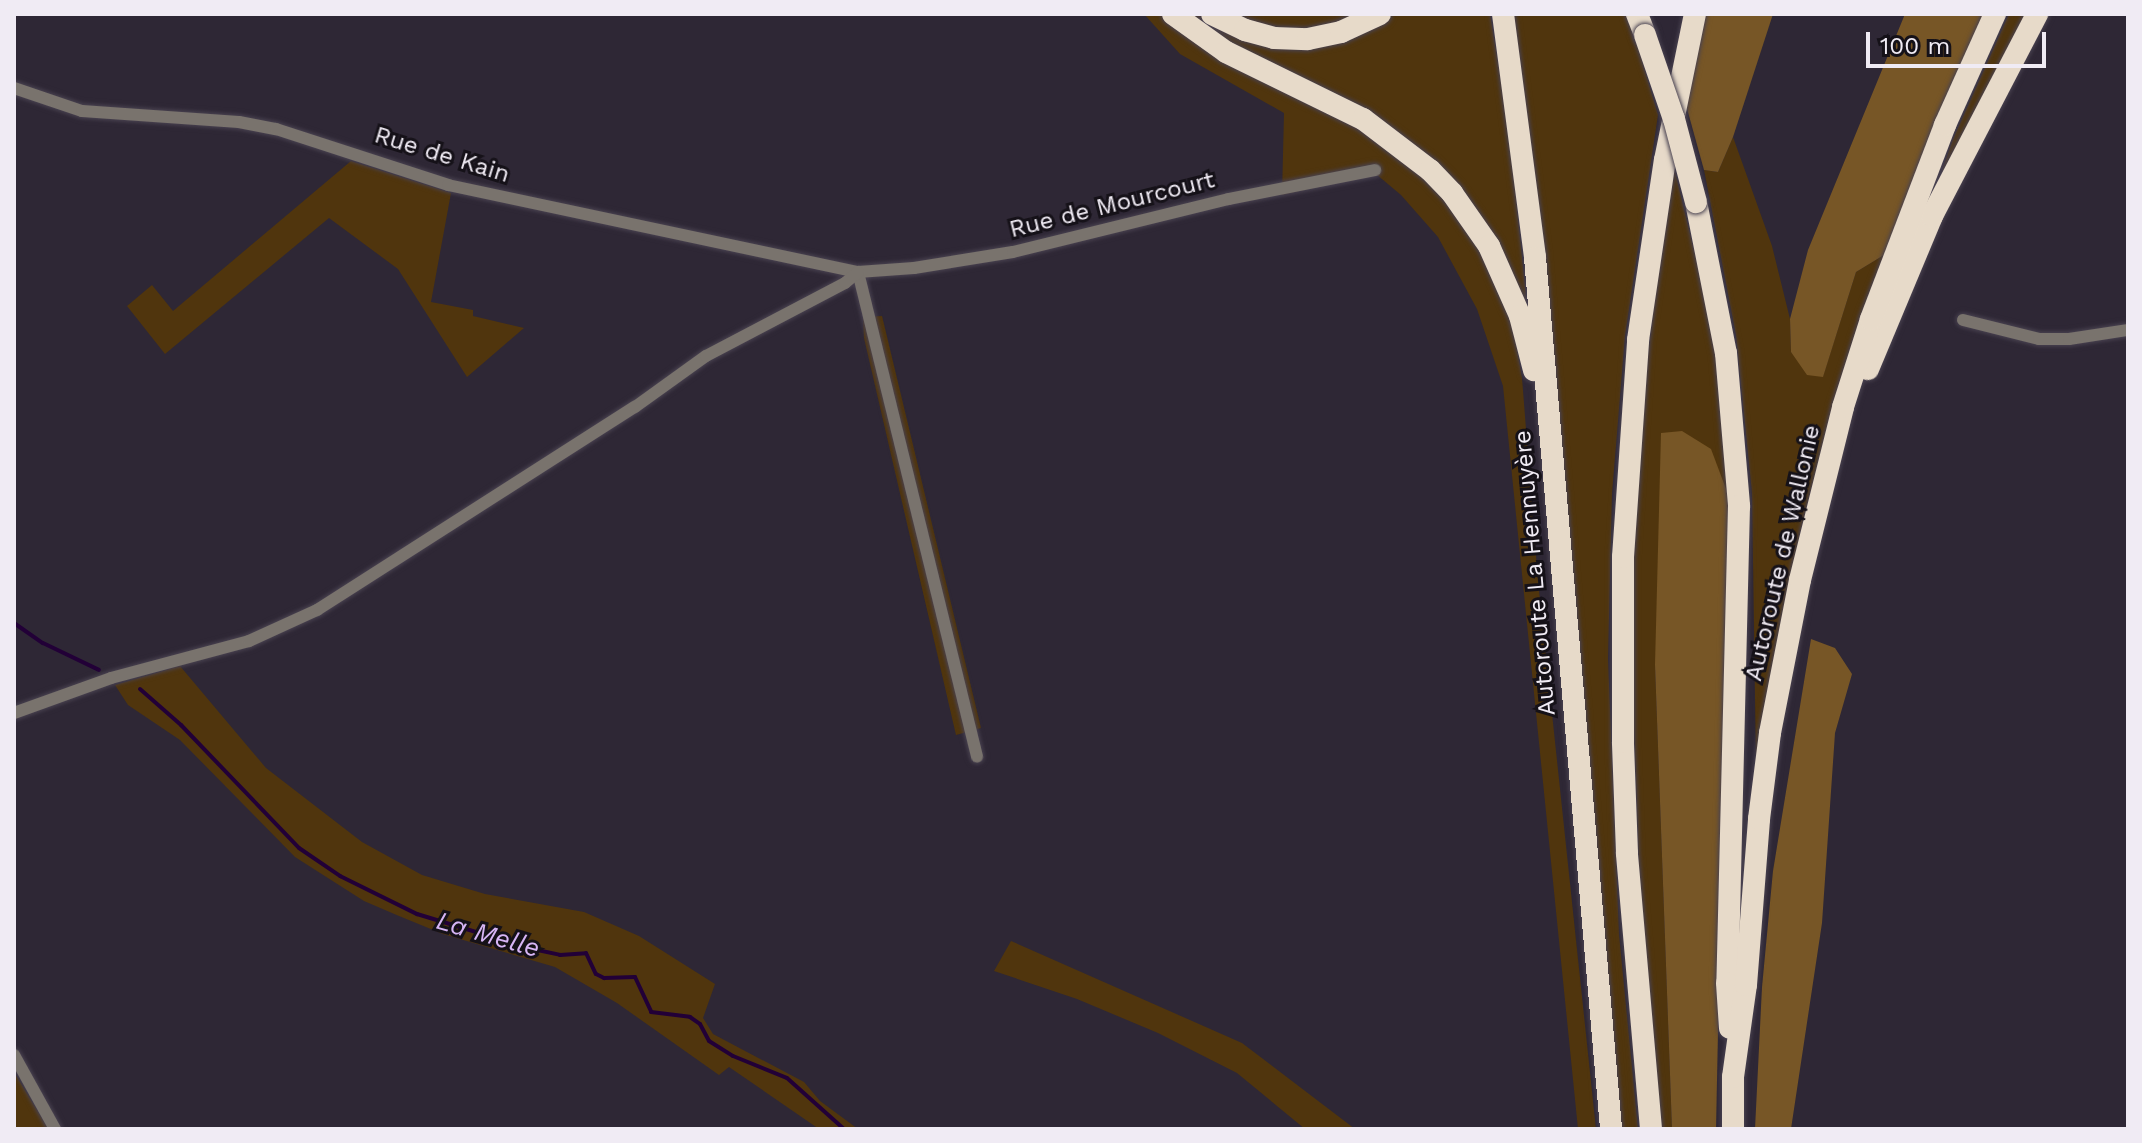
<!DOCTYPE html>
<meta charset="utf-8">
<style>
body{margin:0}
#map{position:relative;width:2142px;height:1143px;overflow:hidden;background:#2e2735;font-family:"Work Sans",sans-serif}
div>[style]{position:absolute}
.green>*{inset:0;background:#50350d}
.forest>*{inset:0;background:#775626}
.stream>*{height:4px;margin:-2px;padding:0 2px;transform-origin:2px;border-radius:2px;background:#220037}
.roads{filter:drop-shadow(0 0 2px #494250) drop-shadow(0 0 2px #494250)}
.street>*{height:12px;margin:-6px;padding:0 6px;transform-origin:6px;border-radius:6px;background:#79736d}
.highway>*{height:22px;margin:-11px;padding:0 11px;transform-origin:11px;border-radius:11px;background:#e7dac9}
.bridges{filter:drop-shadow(0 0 2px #494250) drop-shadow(0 0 2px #494250)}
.highway-bridge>*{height:22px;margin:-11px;padding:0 11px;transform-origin:11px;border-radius:11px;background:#e7dac9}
span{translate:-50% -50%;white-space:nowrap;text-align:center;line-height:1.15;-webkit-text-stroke:6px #151118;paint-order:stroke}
.street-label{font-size:24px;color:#f0ebf4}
.water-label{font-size:26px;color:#d7b5f5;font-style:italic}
.frame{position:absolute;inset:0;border:16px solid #f0ebf4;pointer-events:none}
.scale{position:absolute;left:1866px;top:32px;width:180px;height:36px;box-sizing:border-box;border:4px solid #f0ebf4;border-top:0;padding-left:10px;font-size:24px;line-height:28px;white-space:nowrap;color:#f0ebf4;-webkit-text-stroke:6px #151118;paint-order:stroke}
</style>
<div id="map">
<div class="green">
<div style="clip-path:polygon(1144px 14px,1490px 14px,1509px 130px,1528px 316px,1512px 321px,1522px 378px,1538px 581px,1596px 1129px,1578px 1129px,1503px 386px,1477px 309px,1438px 237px,1401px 195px,1376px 174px,1282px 195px,1284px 113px,1180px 54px)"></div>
<div style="clip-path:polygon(1510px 14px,1628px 14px,1658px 115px,1625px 336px,1612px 494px,1608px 659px,1619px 934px,1638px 1129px,1619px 1129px)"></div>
<div style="clip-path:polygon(2009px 14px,2031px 14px,1941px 174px,1953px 139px)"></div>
<div style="clip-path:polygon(1733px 137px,1772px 246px,1790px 319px,1791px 352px,1823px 376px,1856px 272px,1884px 255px,1826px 430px,1800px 533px,1756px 765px,1752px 493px,1736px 335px,1704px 170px,1718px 172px)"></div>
<div style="clip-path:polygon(1672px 159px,1714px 334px,1729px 497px,1655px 665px,1672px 1129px,1661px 1129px,1642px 947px,1631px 644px,1635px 492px,1643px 396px)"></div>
<div style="clip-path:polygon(351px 161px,451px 193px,431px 302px,473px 310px,473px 316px,524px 328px,467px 377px,398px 269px,329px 218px,165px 354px,127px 306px,152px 285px,173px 311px)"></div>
<div style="clip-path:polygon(882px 316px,981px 728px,956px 735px,864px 338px,863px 317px)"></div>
<div style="clip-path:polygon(180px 666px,266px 768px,362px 842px,422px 875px,485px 894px,584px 912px,639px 936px,715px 984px,703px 1018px,713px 1034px,804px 1082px,820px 1101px,858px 1129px,819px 1129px,729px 1067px,719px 1075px,617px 1003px,555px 967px,443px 934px,399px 916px,364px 901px,295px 857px,180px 740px,128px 705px,115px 685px)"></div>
<div style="clip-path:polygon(1011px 941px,1242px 1043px,1355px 1129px,1305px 1129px,1237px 1073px,1158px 1033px,1077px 999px,994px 971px)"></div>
<div style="clip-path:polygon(14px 1072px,47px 1127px,48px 1129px,14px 1129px)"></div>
</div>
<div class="forest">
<div style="clip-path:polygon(1702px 14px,1773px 14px,1733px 137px,1718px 172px,1704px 170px,1686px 105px)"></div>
<div style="clip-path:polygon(1905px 14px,1985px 14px,1884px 255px,1856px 272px,1823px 377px,1807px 375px,1791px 352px,1790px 319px,1808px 250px)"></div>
<div style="clip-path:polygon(1682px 431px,1711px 449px,1729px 497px,1716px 1129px,1672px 1129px,1655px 665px,1661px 433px)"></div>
<div style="clip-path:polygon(1811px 639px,1835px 648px,1852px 674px,1835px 733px,1822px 923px,1791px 1129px,1755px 1129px,1762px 987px,1773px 871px)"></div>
</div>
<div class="stream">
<div style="left:14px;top:623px;width:35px;rotate:35deg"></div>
<div style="left:43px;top:643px;width:62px;rotate:25.7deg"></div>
<div style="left:140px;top:689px;width:55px;rotate:41.3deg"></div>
<div style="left:181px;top:725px;width:170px;rotate:46.2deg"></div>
<div style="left:299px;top:848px;width:50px;rotate:34.3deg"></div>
<div style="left:340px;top:876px;width:86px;rotate:26.3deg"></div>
<div style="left:417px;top:914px;width:116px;rotate:17deg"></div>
<div style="left:528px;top:948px;width:33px;rotate:12deg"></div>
<div style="left:560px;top:955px;width:26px;rotate:-4deg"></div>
<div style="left:586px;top:953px;width:23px;rotate:65deg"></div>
<div style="left:596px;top:974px;width:9px;rotate:27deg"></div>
<div style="left:604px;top:978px;width:31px;rotate:-2deg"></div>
<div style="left:635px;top:977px;width:38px;rotate:65deg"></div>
<div style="left:651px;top:1012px;width:39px;rotate:7deg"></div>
<div style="left:690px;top:1017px;width:12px;rotate:35deg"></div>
<div style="left:700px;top:1024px;width:19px;rotate:62deg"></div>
<div style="left:709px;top:1041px;width:28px;rotate:32deg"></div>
<div style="left:733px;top:1056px;width:58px;rotate:22.2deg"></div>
<div style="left:787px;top:1078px;width:76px;rotate:41.8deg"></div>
</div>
<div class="roads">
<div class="street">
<div style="left:14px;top:88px;width:72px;rotate:18.7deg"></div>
<div style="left:82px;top:111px;width:157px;rotate:4deg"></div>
<div style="left:239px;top:122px;width:38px;rotate:11deg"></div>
<div style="left:276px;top:129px;width:181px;rotate:18deg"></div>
<div style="left:448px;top:185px;width:419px;rotate:12deg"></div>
<div style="left:858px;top:272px;width:56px;rotate:-4.1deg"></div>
<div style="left:914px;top:268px;width:100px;rotate:-9.2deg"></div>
<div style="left:1013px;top:252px;width:222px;rotate:-13.8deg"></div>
<div style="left:1229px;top:199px;width:149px;rotate:-11.2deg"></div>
<div style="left:858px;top:272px;width:499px;rotate:76.2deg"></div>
<div style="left:1963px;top:320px;width:78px;rotate:14deg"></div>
<div style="left:2039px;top:339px;width:30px"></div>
<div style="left:2069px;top:339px;width:60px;rotate:-8.7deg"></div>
<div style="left:14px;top:713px;width:103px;rotate:-19.8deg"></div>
<div style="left:111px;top:678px;width:143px;rotate:-15deg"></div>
<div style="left:249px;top:641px;width:75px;rotate:-24.5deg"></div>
<div style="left:317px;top:610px;width:377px;rotate:-32.6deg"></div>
<div style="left:635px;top:407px;width:87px;rotate:-35.7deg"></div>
<div style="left:706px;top:356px;width:157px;rotate:-27.7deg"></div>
<div style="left:845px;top:283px;width:17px;rotate:-40deg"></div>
<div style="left:14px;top:1055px;width:85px;rotate:61deg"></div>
</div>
<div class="highway">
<div style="left:1173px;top:14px;width:65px;rotate:35.6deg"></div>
<div style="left:1226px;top:52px;width:153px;rotate:26.1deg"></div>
<div style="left:1363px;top:119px;width:84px;rotate:37.3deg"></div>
<div style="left:1430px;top:170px;width:32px;rotate:46deg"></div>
<div style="left:1452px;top:193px;width:65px;rotate:55.1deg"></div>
<div style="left:1489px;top:246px;width:77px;rotate:66.1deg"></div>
<div style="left:1520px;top:316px;width:56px;rotate:75.5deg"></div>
<div style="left:1212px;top:14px;width:37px;rotate:26deg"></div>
<div style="left:1245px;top:30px;width:30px;rotate:15deg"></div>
<div style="left:1274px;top:38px;width:34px;rotate:2deg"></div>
<div style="left:1308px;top:39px;width:34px;rotate:-12deg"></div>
<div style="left:1341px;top:32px;width:43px;rotate:-24.8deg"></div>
<div style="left:1503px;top:14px;width:246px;rotate:82.5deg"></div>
<div style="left:1535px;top:258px;width:874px;rotate:85.01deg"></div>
<div style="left:1637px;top:14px;width:22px;rotate:69deg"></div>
<div style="left:1696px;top:202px;width:154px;rotate:78.8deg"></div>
<div style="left:1726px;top:353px;width:154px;rotate:85.1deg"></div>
<div style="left:1739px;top:506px;width:477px;rotate:91.4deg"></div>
<div style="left:1727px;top:983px;width:45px;rotate:86.2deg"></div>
<div style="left:1868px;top:369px;width:166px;rotate:-67.3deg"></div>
<div style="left:1932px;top:216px;width:228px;rotate:-62.5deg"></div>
<div style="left:1651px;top:1129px;width:277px;rotate:-95deg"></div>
<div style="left:1627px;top:853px;width:111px;rotate:-92.1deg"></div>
<div style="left:1623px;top:742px;width:185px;rotate:-90deg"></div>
<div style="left:1623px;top:557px;width:218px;rotate:-86deg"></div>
<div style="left:1638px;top:340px;width:182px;rotate:-81.5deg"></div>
<div style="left:1665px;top:160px;width:149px;rotate:-78.4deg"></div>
<div style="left:1733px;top:1129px;width:52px;rotate:-90deg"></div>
<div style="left:1733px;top:1077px;width:93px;rotate:-82deg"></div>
<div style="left:1746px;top:985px;width:167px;rotate:-85.5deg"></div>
<div style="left:1759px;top:819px;width:87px;rotate:-82.7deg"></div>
<div style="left:1770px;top:733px;width:156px;rotate:-78.9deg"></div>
<div style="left:1800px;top:580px;width:178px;rotate:-76deg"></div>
<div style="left:1843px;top:407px;width:92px;rotate:-72.3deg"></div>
<div style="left:1871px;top:319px;width:208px;rotate:-69.1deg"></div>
<div style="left:1945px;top:125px;width:122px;rotate:-65.8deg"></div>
</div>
</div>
<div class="bridges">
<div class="highway-bridge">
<div style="left:1645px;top:35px;width:89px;rotate:71deg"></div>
<div style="left:1674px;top:119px;width:86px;rotate:75.2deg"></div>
</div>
</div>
<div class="street-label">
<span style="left:442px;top:155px;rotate:17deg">Rue de Kain</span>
<span style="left:1112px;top:205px;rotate:-14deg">Rue de Mourcourt</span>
<span style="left:1783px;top:553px;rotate:-77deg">Autoroute de Wallonie</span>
<span style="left:1535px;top:573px;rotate:-95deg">Autoroute La Hennuyère</span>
</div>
<div class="water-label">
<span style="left:488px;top:935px;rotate:16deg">La Melle</span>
</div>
<div class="frame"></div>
<div class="scale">100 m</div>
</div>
